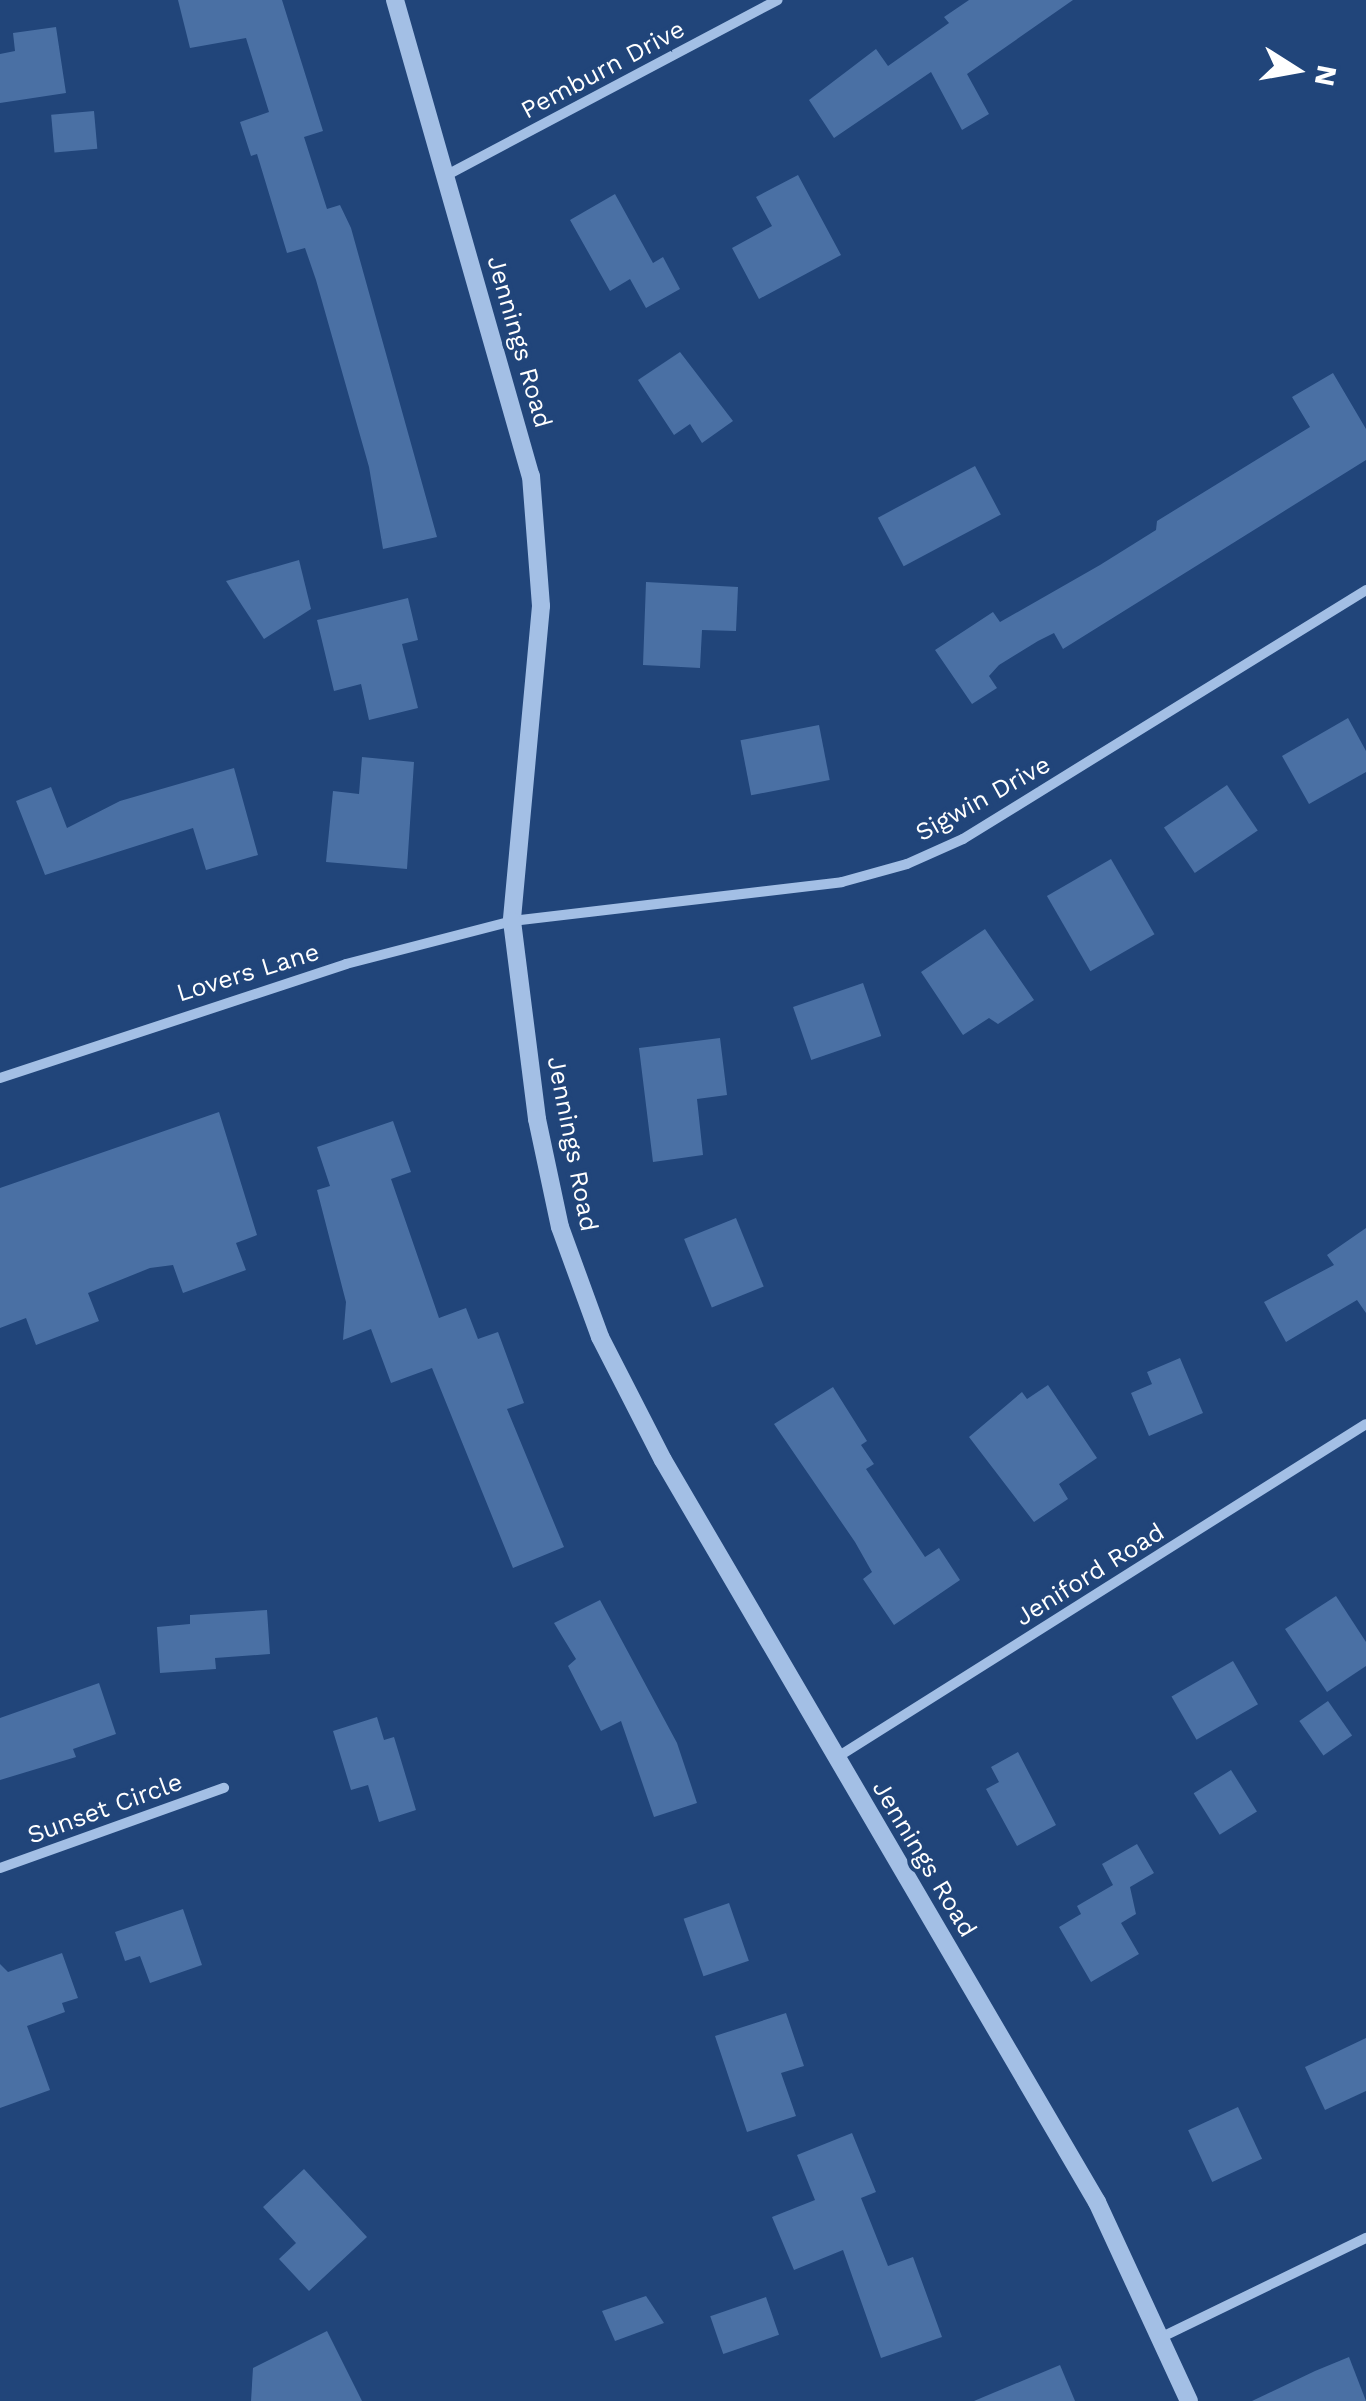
<!DOCTYPE html>
<style>
body{margin:0}
#map{position:relative;width:1366px;height:2401px;overflow:hidden;background:#21457a;font-family:"Work Sans",sans-serif}
div>[style]{position:absolute}
.building>*{inset:0;background:#4a70a4;transform-origin:0 0}
.minor>*{height:10px;margin:-5px;padding:0 5px;transform-origin:5px;border-radius:5px;background:#a3bfe5}
.tertiary>*{height:18px;margin:-9px;padding:0 9px;transform-origin:9px;border-radius:9px;background:#a3bfe5}
span{translate:-50% -50%;white-space:nowrap;text-align:center;line-height:1.15;-webkit-text-stroke:8px #21457a;paint-order:stroke}
.street-label{font-size:25px;color:#fff}
.north{position:absolute;left:1246px;top:20px;width:100px;height:100px;-webkit-text-stroke:8px #21457a;paint-order:stroke;rotate:101deg;font-size:28px;font-weight:700;line-height:40px;text-align:center;color:#fff}
.north::after{content:'';display:block;margin:auto;width:35px;height:45px;background:#fff;clip-path:polygon(50% 0,100% 100%,50% 72%,0 100%)}
</style>
<div id="map">
<div class="building">
<div style="clip-path:polygon(178px 0,282px 0,323px 131px,304px 137px,327px 209px,340px 205px,351px 228px,437px 537px,383px 549px,369px 467px,316px 280px,305px 248px,287px 253px,257px 154px,251px 156px,240px 122px,269px 112px,246px 38px,190px 48px)"></div>
<div style="clip-path:polygon(969px 0,1073px 0,967px 74px,989px 114px,962px 130px,931px 72px,834px 138px,809px 100px,876px 49px,888px 66px,949px 23px,944px 17px)"></div>
<div style="clip-path:polygon(56px 27px,66px 93px,0 103px,0 54px,15px 51px,13px 33px)"></div>
<div style="left:94px;top:111px;width:38px;height:43px;rotate:85deg"></div>
<div style="clip-path:polygon(798px 175px,841px 255px,759px 299px,732px 248px,772px 226px,756px 197px)"></div>
<div style="clip-path:polygon(615px 194px,653px 263px,663px 257px,680px 289px,646px 308px,630px 279px,610px 291px,570px 220px)"></div>
<div style="clip-path:polygon(680px 352px,733px 421px,702px 443px,690px 424px,674px 435px,638px 380px)"></div>
<div style="clip-path:polygon(1333px 373px,1366px 429px,1366px 460px,1063px 649px,1054px 633px,1038px 641px,999px 665px,989px 676px,997px 688px,972px 704px,935px 650px,993px 612px,1000px 622px,1100px 565px,1156px 530px,1157px 521px,1310px 427px,1292px 397px)"></div>
<div style="left:975px;top:466px;width:55px;height:110px;rotate:62deg"></div>
<div style="clip-path:polygon(299px 560px,311px 609px,264px 639px,226px 581px)"></div>
<div style="clip-path:polygon(646px 582px,738px 587px,736px 631px,702px 630px,700px 668px,643px 665px)"></div>
<div style="clip-path:polygon(408px 598px,418px 640px,402px 644px,418px 708px,369px 720px,361px 684px,334px 691px,317px 620px)"></div>
<div style="clip-path:polygon(1348px 718px,1366px 751px,1366px 772px,1309px 804px,1282px 756px)"></div>
<div style="left:819px;top:725px;width:56px;height:80px;rotate:79deg"></div>
<div style="clip-path:polygon(362px 757px,414px 762px,407px 869px,326px 862px,333px 791px,359px 794px)"></div>
<div style="clip-path:polygon(234px 768px,258px 855px,206px 870px,193px 828px,45px 875px,16px 801px,51px 787px,67px 828px,120px 801px)"></div>
<div style="left:1227px;top:785px;width:55px;height:76px;rotate:56deg"></div>
<div style="left:1111px;top:859px;width:87px;height:74px;rotate:60deg"></div>
<div style="clip-path:polygon(985px 929px,1034px 1000px,998px 1024px,989px 1018px,963px 1035px,921px 972px)"></div>
<div style="left:863px;top:983px;width:56px;height:74px;rotate:71deg"></div>
<div style="clip-path:polygon(720px 1038px,727px 1095px,697px 1099px,703px 1155px,653px 1162px,639px 1048px)"></div>
<div style="clip-path:polygon(219px 1112px,257px 1235px,236px 1243px,246px 1270px,183px 1293px,173px 1265px,150px 1268px,88px 1293px,99px 1321px,36px 1345px,26px 1318px,0 1328px,0 1188px)"></div>
<div style="clip-path:polygon(393px 1121px,411px 1172px,391px 1179px,439px 1318px,466px 1308px,478px 1339px,498px 1332px,524px 1403px,507px 1409px,564px 1547px,513px 1568px,432px 1368px,391px 1383px,371px 1329px,343px 1340px,346px 1302px,317px 1190px,330px 1186px,317px 1147px)"></div>
<div style="left:736px;top:1218px;width:74px;height:56px;rotate:68deg"></div>
<div style="clip-path:polygon(1366px 1228px,1366px 1313px,1357px 1300px,1286px 1342px,1264px 1302px,1334px 1265px,1327px 1255px)"></div>
<div style="clip-path:polygon(1180px 1358px,1203px 1413px,1149px 1436px,1131px 1393px,1152px 1384px,1147px 1372px)"></div>
<div style="clip-path:polygon(1048px 1385px,1097px 1458px,1059px 1484px,1068px 1499px,1034px 1522px,969px 1437px,1022px 1392px,1027px 1399px)"></div>
<div style="clip-path:polygon(833px 1387px,867px 1441px,861px 1445px,874px 1464px,866px 1469px,925px 1557px,939px 1548px,960px 1580px,894px 1625px,863px 1579px,872px 1572px,855px 1542px,774px 1424px)"></div>
<div style="clip-path:polygon(1336px 1596px,1366px 1642px,1366px 1666px,1327px 1692px,1285px 1629px)"></div>
<div style="clip-path:polygon(600px 1600px,677px 1743px,697px 1803px,654px 1817px,621px 1721px,601px 1731px,568px 1666px,576px 1659px,554px 1623px)"></div>
<div style="clip-path:polygon(267px 1610px,270px 1654px,215px 1658px,216px 1669px,160px 1673px,157px 1627px,190px 1624px,190px 1615px)"></div>
<div style="left:1233px;top:1661px;width:50px;height:71px;rotate:60deg"></div>
<div style="clip-path:polygon(99px 1683px,116px 1734px,73px 1749px,76px 1757px,0 1780px,0 1718px)"></div>
<div style="left:1328px;top:1701px;width:42px;height:35px;rotate:55deg"></div>
<div style="clip-path:polygon(377px 1717px,384px 1740px,394px 1737px,416px 1810px,379px 1822px,368px 1785px,351px 1790px,333px 1731px)"></div>
<div style="clip-path:polygon(1018px 1752px,1056px 1825px,1017px 1846px,986px 1789px,999px 1782px,991px 1767px)"></div>
<div style="left:1231px;top:1770px;width:49px;height:44px;rotate:58deg"></div>
<div style="clip-path:polygon(1137px 1844px,1154px 1873px,1130px 1887px,1136px 1914px,1121px 1923px,1139px 1954px,1091px 1982px,1059px 1927px,1081px 1914px,1077px 1906px,1113px 1885px,1102px 1864px)"></div>
<div style="left:729px;top:1903px;width:61px;height:48px;rotate:71deg"></div>
<div style="clip-path:polygon(183px 1909px,202px 1965px,150px 1983px,140px 1956px,125px 1961px,115px 1932px)"></div>
<div style="clip-path:polygon(62px 1953px,78px 1998px,62px 2003px,65px 2012px,27px 2026px,50px 2090px,0 2108px,0 1964px,8px 1972px)"></div>
<div style="clip-path:polygon(786px 2013px,804px 2066px,781px 2073px,796px 2116px,747px 2132px,715px 2036px)"></div>
<div style="clip-path:polygon(1366px 2038px,1366px 2091px,1325px 2110px,1305px 2067px)"></div>
<div style="left:1238px;top:2107px;width:57px;height:55px;rotate:65deg"></div>
<div style="clip-path:polygon(852px 2133px,876px 2192px,861px 2198px,888px 2266px,913px 2257px,942px 2337px,881px 2358px,843px 2250px,794px 2270px,772px 2217px,815px 2200px,797px 2155px)"></div>
<div style="clip-path:polygon(304px 2169px,367px 2237px,309px 2291px,279px 2259px,296px 2243px,263px 2207px)"></div>
<div style="clip-path:polygon(646px 2296px,664px 2323px,615px 2341px,602px 2311px)"></div>
<div style="left:766px;top:2297px;width:40px;height:59px;rotate:71deg"></div>
<div style="clip-path:polygon(327px 2331px,362px 2401px,251px 2401px,253px 2368px)"></div>
<div style="clip-path:polygon(1349px 2357px,1366px 2401px,1252px 2401px,1315px 2371px)"></div>
<div style="clip-path:polygon(1060px 2365px,1075px 2401px,974px 2401px)"></div>
</div>
<div class="minor">
<div style="left:447px;top:175px;width:374px;rotate:-27.9deg"></div>
<div style="left:0;top:1078px;width:364px;rotate:-18.2deg"></div>
<div style="left:346px;top:964px;width:171px;rotate:-14.5deg"></div>
<div style="left:512px;top:921px;width:332px;rotate:-6.7deg"></div>
<div style="left:842px;top:882px;width:67px;rotate:-15.5deg"></div>
<div style="left:907px;top:864px;width:61px;rotate:-24.1deg"></div>
<div style="left:963px;top:839px;width:474px;rotate:-31.7deg"></div>
<div style="left:836px;top:1758px;width:626px;rotate:-32.22deg"></div>
<div style="left:0;top:1868px;width:238px;rotate:-19.7deg"></div>
<div style="left:1162px;top:2337px;width:227px;rotate:-25.9deg"></div>
</div>
<div class="tertiary">
<div style="left:395px;top:0;width:495px;rotate:74.1deg"></div>
<div style="left:531px;top:476px;width:130px;rotate:85.6deg"></div>
<div style="left:541px;top:606px;width:316px;rotate:95.3deg"></div>
<div style="left:512px;top:921px;width:200px;rotate:82.8deg"></div>
<div style="left:537px;top:1119px;width:110px;rotate:78deg"></div>
<div style="left:560px;top:1227px;width:117px;rotate:70deg"></div>
<div style="left:600px;top:1337px;width:138px;rotate:62.9deg"></div>
<div style="left:663px;top:1460px;width:860px;rotate:59.68deg"></div>
<div style="left:1097px;top:2202px;width:219px;rotate:65.2deg"></div>
</div>
<div class="street-label">
<span style="left:603px;top:70px;rotate:-28deg">Pemburn Drive</span>
<span style="left:519px;top:342px;rotate:74deg">Jennings Road</span>
<span style="left:983px;top:799px;rotate:-29deg">Sigwin Drive</span>
<span style="left:248px;top:973px;rotate:-17deg">Lovers Lane</span>
<span style="left:572px;top:1144px;rotate:79deg">Jennings Road</span>
<span style="left:1090px;top:1575px;rotate:-32deg">Jeniford Road</span>
<span style="left:105px;top:1809px;rotate:-20deg">Sunset Circle</span>
<span style="left:924px;top:1859px;rotate:59deg">Jennings Road</span>
</div>
<div class="north">N</div>
</div>
